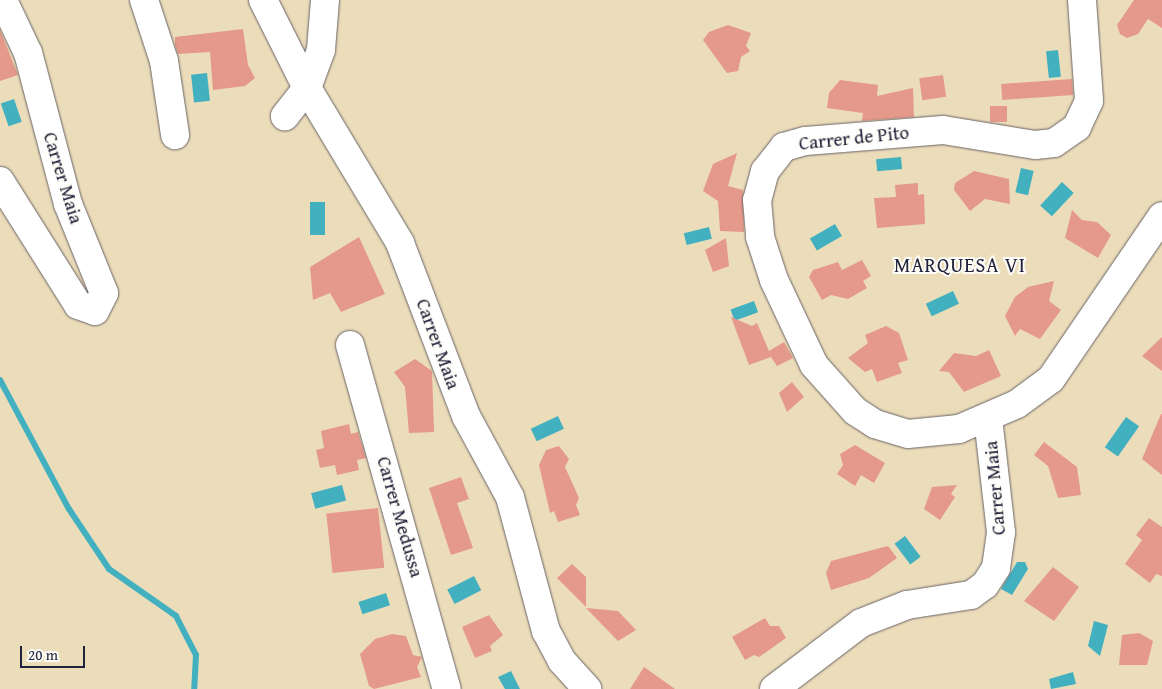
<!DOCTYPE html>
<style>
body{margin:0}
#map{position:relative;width:1162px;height:689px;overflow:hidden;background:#ecddba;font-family:"Gentium Book Plus",serif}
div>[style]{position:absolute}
.water>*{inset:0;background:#42b0bf;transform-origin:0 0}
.stream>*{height:6px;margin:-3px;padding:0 3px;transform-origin:3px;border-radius:3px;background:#42b0bf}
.building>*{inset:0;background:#e4998a;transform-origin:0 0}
.roads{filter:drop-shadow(0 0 1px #696367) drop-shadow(0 0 1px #696367)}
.minor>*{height:28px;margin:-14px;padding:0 14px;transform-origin:14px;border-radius:14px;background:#fff}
span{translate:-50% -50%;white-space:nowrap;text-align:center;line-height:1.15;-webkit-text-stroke:4px #fdfcf7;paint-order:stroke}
.street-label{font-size:19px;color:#22223b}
.neighbourhood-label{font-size:20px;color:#22223b;letter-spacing:1px}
.scale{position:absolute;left:20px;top:646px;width:65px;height:22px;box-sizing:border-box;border:2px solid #22223b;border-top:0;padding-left:6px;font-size:15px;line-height:18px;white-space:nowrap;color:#22223b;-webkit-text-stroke:4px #fdfcf7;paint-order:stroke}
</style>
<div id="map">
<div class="water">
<div style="left:1058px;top:50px;width:27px;height:12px;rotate:84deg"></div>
<div style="left:207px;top:73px;width:28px;height:16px;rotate:84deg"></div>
<div style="left:14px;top:99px;width:24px;height:14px;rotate:71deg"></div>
<div style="left:901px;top:157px;width:12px;height:25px;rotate:85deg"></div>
<div style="left:1021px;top:168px;width:13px;height:25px;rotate:13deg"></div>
<div style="left:1062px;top:182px;width:16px;height:32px;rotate:43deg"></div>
<div style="left:310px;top:202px;width:15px;height:33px"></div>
<div style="left:835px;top:224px;width:14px;height:29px;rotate:60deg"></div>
<div style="left:709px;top:227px;width:12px;height:26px;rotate:76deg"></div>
<div style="left:953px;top:291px;width:14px;height:30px;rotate:65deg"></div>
<div style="left:754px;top:301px;width:12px;height:25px;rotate:70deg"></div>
<div style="left:558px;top:416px;width:14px;height:30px;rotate:65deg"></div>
<div style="left:1126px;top:417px;width:16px;height:37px;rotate:35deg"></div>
<div style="left:342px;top:485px;width:16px;height:32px;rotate:75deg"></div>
<div style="left:905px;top:536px;width:26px;height:13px;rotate:53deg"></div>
<div style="clip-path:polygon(1017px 562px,1025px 562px,1028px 569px,1012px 595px,1001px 589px)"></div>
<div style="left:474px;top:576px;width:16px;height:30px;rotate:63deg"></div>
<div style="left:386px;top:593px;width:13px;height:29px;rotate:72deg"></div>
<div style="clip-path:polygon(1094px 621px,1108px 625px,1100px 656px,1088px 646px)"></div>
<div style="clip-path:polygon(511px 671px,520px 689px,505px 689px,498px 677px)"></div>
<div style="clip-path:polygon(1073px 672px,1076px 684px,1051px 689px,1049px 679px)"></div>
</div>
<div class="stream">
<div style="left:0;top:380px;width:146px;rotate:61.9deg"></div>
<div style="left:69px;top:509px;width:72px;rotate:56.3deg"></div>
<div style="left:109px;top:569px;width:82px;rotate:35deg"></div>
<div style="left:176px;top:616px;width:44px;rotate:62.9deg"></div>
<div style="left:196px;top:655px;width:34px;rotate:93deg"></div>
</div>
<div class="building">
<div style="clip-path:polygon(1134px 0,1162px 0,1162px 28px,1148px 19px,1138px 34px,1127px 38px,1120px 34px,1117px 25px)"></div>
<div style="clip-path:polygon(728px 25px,751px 33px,746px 46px,750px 51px,741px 57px,738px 71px,727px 73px,703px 40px,709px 32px)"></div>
<div style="clip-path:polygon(243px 29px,248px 65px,255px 78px,245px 86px,213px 90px,210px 52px,178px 54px,175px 45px,175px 37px)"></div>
<div style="clip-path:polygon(0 30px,18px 75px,0 81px)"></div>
<div style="left:943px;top:75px;width:22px;height:24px;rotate:82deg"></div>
<div style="left:1072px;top:79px;width:16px;height:71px;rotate:86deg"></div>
<div style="clip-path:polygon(840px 80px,878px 85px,877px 96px,913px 88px,914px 117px,862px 121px,863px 113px,827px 108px,829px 93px)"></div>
<div style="left:990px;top:106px;width:17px;height:16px"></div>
<div style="clip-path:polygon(737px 153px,728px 186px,743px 190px,744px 232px,720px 231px,718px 201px,703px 191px,713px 164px)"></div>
<div style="clip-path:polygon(974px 171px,1009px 179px,1010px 204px,985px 199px,970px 211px,954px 190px,955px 183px)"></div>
<div style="clip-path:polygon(918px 183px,918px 195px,924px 194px,925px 224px,877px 228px,874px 198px,896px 197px,895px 185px)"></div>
<div style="clip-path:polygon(1072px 210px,1082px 220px,1097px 222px,1111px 235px,1098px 258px,1065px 238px)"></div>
<div style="clip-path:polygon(359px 237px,385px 294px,341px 312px,330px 293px,313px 300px,310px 267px)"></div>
<div style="clip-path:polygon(726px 238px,729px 266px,713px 272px,705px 250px)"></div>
<div style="clip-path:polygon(862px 260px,871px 276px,863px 281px,867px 288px,848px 299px,831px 295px,822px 300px,809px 277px,813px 270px,838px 262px,842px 270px)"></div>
<div style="clip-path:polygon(1054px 281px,1049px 301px,1061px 310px,1040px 339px,1020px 329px,1015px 336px,1005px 316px,1015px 297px,1028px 287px)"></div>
<div style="clip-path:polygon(731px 317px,752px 326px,757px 323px,769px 351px,784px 342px,793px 358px,777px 366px,771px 357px,749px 365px)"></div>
<div style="clip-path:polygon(886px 326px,899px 333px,908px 360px,898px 363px,902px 373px,877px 382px,872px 369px,865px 372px,848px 358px,868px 343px,865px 335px)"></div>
<div style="clip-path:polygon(1162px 337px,1162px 371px,1142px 356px)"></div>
<div style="clip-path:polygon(989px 350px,1001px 376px,964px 392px,949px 372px,939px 371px,954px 353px,976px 356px)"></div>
<div style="clip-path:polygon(415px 359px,432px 371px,434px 432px,409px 433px,405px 387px,394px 372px)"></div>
<div style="clip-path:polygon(792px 382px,804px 397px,787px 412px,779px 393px)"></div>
<div style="clip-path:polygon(1161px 414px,1162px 414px,1162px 475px,1142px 459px)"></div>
<div style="clip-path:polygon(349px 424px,351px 434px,358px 432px,366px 458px,357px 460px,359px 470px,337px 475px,335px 465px,320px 468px,316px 450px,324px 448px,321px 431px)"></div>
<div style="clip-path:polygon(1044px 442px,1077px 467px,1081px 495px,1058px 498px,1048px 466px,1034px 455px)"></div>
<div style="clip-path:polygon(855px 445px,885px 463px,874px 483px,861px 475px,855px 486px,837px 474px,843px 465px,840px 454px)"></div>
<div style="clip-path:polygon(559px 446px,569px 459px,565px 467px,579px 498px,576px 505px,580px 515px,558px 522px,554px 511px,550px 513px,539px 465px,546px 450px)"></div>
<div style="clip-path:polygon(461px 477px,469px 499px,457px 503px,473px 548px,451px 555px,429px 488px)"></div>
<div style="clip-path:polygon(957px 485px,951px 494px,955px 497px,940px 520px,924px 509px,932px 487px)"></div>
<div style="left:378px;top:508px;width:60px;height:52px;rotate:84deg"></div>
<div style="clip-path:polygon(1149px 518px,1162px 527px,1162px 576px,1156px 574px,1150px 583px,1125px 564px,1142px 540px,1136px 535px)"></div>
<div style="clip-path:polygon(888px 546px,897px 558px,869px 578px,831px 590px,826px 573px,831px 561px)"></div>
<div style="clip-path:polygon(572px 564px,586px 577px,586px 607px,557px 578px)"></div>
<div style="clip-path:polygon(1053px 567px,1079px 587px,1054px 621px,1024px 601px)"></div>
<div style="clip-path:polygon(586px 608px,618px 611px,636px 630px,618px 641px)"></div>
<div style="clip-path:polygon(489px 615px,503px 635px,490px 646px,492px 651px,475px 658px,462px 627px)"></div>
<div style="clip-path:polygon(765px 618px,770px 626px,779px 626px,786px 638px,759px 657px,754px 655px,745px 660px,732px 637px)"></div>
<div style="clip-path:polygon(1139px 633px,1153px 641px,1147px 665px,1119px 665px,1122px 635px)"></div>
<div style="clip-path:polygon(392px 634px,406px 636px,413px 655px,422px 657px,417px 667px,421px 677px,374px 689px,369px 686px,360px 654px,375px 639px)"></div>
<div style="clip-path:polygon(644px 667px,675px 689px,630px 689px)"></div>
</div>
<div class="roads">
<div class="minor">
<div style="left:144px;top:0;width:64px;rotate:71.8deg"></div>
<div style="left:164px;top:61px;width:75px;rotate:81.5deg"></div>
<div style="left:263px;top:0;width:98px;rotate:63.4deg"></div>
<div style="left:307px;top:88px;width:36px;rotate:128deg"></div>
<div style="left:325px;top:0;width:50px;rotate:94.6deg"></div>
<div style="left:321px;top:50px;width:40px;rotate:110.2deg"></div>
<div style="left:307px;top:88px;width:181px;rotate:59deg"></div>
<div style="left:400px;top:243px;width:185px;rotate:69.1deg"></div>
<div style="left:466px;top:416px;width:92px;rotate:61.5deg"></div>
<div style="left:510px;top:497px;width:139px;rotate:75deg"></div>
<div style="left:546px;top:631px;width:34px;rotate:62deg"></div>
<div style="left:562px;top:661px;width:38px;rotate:48deg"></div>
<div style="left:1082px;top:0;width:101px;rotate:86deg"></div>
<div style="left:1089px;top:101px;width:29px;rotate:115deg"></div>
<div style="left:1077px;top:127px;width:28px;rotate:145deg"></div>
<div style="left:1054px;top:143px;width:19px;rotate:174deg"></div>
<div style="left:1035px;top:145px;width:93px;rotate:-170.7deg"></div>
<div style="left:943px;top:130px;width:138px;rotate:175.4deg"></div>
<div style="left:805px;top:141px;width:22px;rotate:164deg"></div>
<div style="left:784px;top:147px;width:31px;rotate:128deg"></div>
<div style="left:765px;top:171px;width:30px;rotate:105deg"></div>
<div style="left:757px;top:200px;width:37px;rotate:85deg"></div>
<div style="left:760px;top:237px;width:45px;rotate:72deg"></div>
<div style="left:774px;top:280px;width:94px;rotate:64.8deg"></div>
<div style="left:814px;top:365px;width:62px;rotate:48.3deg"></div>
<div style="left:855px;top:411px;width:24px;rotate:33deg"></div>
<div style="left:875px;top:424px;width:34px;rotate:17deg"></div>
<div style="left:908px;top:434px;width:51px;rotate:-5.6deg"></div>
<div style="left:959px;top:429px;width:63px;rotate:-23.3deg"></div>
<div style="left:1017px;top:404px;width:42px;rotate:-36.3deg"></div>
<div style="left:1051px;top:379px;width:197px;rotate:-55.7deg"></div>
<div style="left:0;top:181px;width:146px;rotate:57.8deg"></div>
<div style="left:78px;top:305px;width:18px;rotate:19deg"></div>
<div style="left:95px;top:311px;width:20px;rotate:-63deg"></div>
<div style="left:104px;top:293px;width:96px;rotate:-112deg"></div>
<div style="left:68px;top:204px;width:156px;rotate:-104.8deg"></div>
<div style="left:28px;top:53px;width:59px;rotate:-115.3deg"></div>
<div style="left:350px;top:345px;width:357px;rotate:74.3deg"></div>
<div style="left:774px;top:689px;width:109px;rotate:-37.2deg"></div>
<div style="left:861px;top:623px;width:49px;rotate:-21.4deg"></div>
<div style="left:907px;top:605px;width:65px;rotate:-8.9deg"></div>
<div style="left:971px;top:595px;width:17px;rotate:-36deg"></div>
<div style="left:985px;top:585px;width:20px;rotate:-57deg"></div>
<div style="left:996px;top:568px;width:36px;rotate:-82deg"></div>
<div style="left:1001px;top:532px;width:115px;rotate:-96.5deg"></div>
</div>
</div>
<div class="street-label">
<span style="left:854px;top:138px;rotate:-6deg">Carrer de Pito</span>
<span style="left:63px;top:178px;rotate:73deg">Carrer Maia</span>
<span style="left:438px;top:344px;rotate:70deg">Carrer Maia</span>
<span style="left:995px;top:488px;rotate:-95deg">Carrer Maia</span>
<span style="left:400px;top:517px;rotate:74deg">Carrer Medussa</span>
</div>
<div class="neighbourhood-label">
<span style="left:960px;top:264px">MARQUESA VI</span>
</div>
<div class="scale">20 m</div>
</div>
